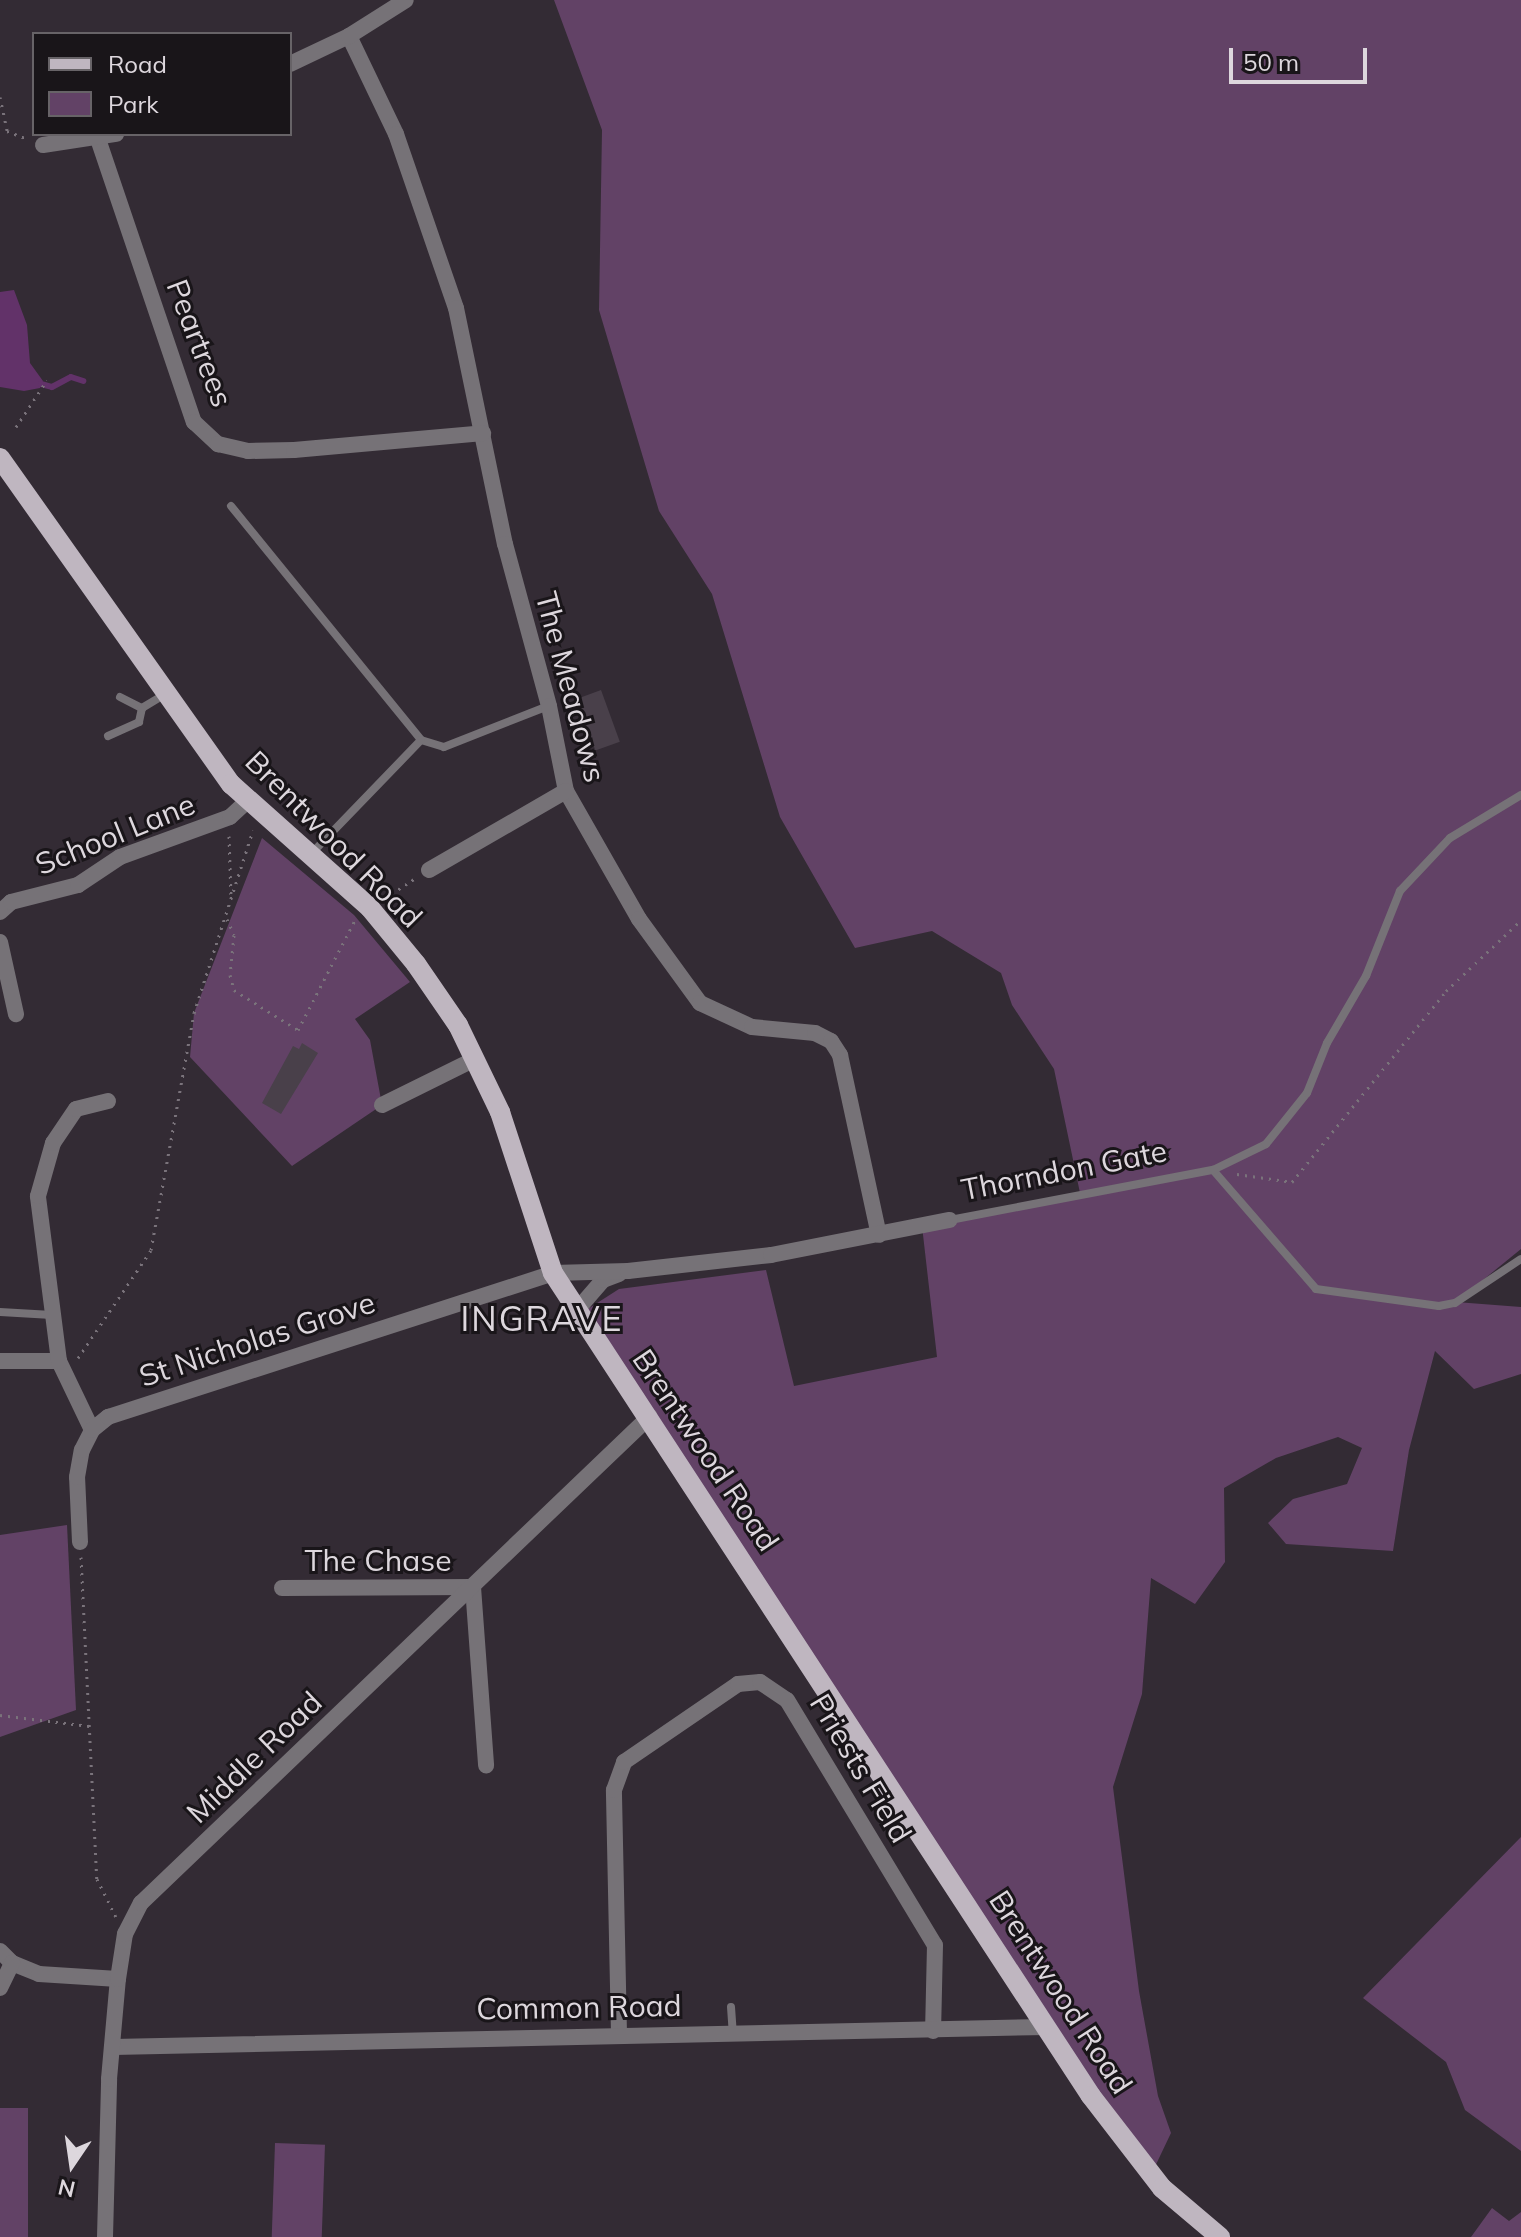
<!DOCTYPE html>
<style>
body{margin:0}
#map{position:relative;width:1521px;height:2237px;overflow:hidden;background:#332b34;font-family:Mulish,sans-serif}
div>[style]{position:absolute}
.green>*{inset:0;background:#624266;transform-origin:0 0}
.water>*{inset:0;background:#623269}
.stream>*{height:6px;margin:-3px;padding:0 3px;transform-origin:3px;border-radius:3px;background:#623269}
.building>*{inset:0;background:#49404a;transform-origin:0 0}
.path>*{height:3px;margin-top:-1.5px;transform-origin:0;background:repeating-linear-gradient(90deg,#7a737b 0 2px,transparent 0 8px)}
.lane>*{height:8px;margin:-4px;padding:0 4px;transform-origin:4px;border-radius:4px;background:#767277}
.street>*{height:16px;margin:-8px;padding:0 8px;transform-origin:8px;border-radius:8px;background:#767277}
.primary>*{height:20px;margin:-10px;padding:0 10px;transform-origin:10px;border-radius:10px;background:#bfb6c0}
span{translate:-50% -50%;white-space:nowrap;text-align:center;line-height:1.15;-webkit-text-stroke:6px #191519;paint-order:stroke}
.street-label{font-size:30px;color:#ddd7dd}
.quarter-label{font-size:34px;color:#ddd7dd;letter-spacing:2px}
.legend{position:absolute;left:32px;top:32px;width:260px;height:104px;box-sizing:border-box;background:#191519;border:2px solid #676367;margin:0;padding:10px 14px;list-style:none;font-size:24px;color:#ddd7dd}
.legend li{display:flex;align-items:center;gap:16px;height:40px}
.legend b{width:40px;border:2px solid #676367}
.north{position:absolute;left:32px;top:2125px;width:80px;height:80px;-webkit-text-stroke:6px #191519;paint-order:stroke;rotate:193deg;font-size:22px;font-weight:700;line-height:32px;text-align:center;color:#ddd7dd}
.north::after{content:'';display:block;margin:auto;width:28px;height:36px;background:#ddd7dd;clip-path:polygon(50% 0,100% 100%,50% 72%,0 100%)}
.scale{position:absolute;left:1229px;top:48px;width:138px;height:36px;box-sizing:border-box;border:4px solid #ddd7dd;border-top:0;padding-left:10px;font-size:24px;line-height:28px;white-space:nowrap;color:#ddd7dd;-webkit-text-stroke:6px #191519;paint-order:stroke}
</style>
<div id="map">
<div class="green">
<div style="clip-path:polygon(554px 0,1521px 0,1521px 1249px,1456px 1302px,1521px 1307px,1521px 1374px,1474px 1389px,1435px 1351px,1409px 1450px,1393px 1551px,1286px 1544px,1268px 1523px,1293px 1499px,1347px 1484px,1362px 1448px,1338px 1437px,1276px 1458px,1224px 1488px,1225px 1562px,1195px 1604px,1151px 1578px,1142px 1694px,1113px 1787px,1139px 1991px,1158px 2096px,1171px 2133px,1151px 2175px,580px 1314px,619px 1289px,766px 1270px,794px 1386px,937px 1357px,922px 1226px,1080px 1193px,1054px 1069px,1012px 1005px,1001px 973px,932px 931px,855px 948px,780px 817px,712px 594px,659px 511px,599px 310px,602px 130px)"></div>
<div style="clip-path:polygon(262px 838px,354px 915px,410px 982px,355px 1019px,370px 1040px,382px 1105px,292px 1166px,190px 1057px,194px 1013px)"></div>
<div style="clip-path:polygon(67px 1525px,76px 1710px,0 1737px,0 1535px)"></div>
<div style="clip-path:polygon(1521px 1837px,1521px 2151px,1465px 2110px,1446px 2062px,1363px 1998px)"></div>
<div style="left:0;top:2108px;width:28px;height:129px"></div>
<div style="left:275px;top:2143px;width:50px;height:94px;rotate:2deg"></div>
<div style="clip-path:polygon(1492px 2208px,1509px 2221px,1521px 2212px,1521px 2237px,1471px 2237px)"></div>
</div>
<div class="water">
<div style="clip-path:polygon(14px 290px,27px 325px,30px 363px,43px 381px,40px 388px,24px 391px,0 387px,0 292px)"></div>
</div>
<div class="stream">
<div style="left:41px;top:384px;width:11px;rotate:15deg"></div>
<div style="left:52px;top:387px;width:21px;rotate:-28deg"></div>
<div style="left:71px;top:377px;width:13px;rotate:18deg"></div>
</div>
<div class="building">
<div style="left:601px;top:690px;width:55px;height:26px;rotate:70deg"></div>
<div style="clip-path:polygon(302px 1043px,318px 1053px,281px 1114px,262px 1103px,293px 1046px,299px 1049px)"></div>
</div>
<div class="path">
<div style="left:0;top:97px;width:35px;rotate:78deg"></div>
<div style="left:7px;top:131px;width:22px;rotate:21deg"></div>
<div style="left:16px;top:427px;width:56px;rotate:-56.6deg"></div>
<div style="left:229px;top:836px;width:60px;rotate:88.1deg"></div>
<div style="left:385px;top:898px;width:37px;rotate:-33deg"></div>
<div style="left:227px;top:919px;width:17px;rotate:66deg"></div>
<div style="left:234px;top:935px;width:40px;rotate:95.7deg"></div>
<div style="left:230px;top:975px;width:16px;rotate:75deg"></div>
<div style="left:234px;top:990px;width:75px;rotate:32deg"></div>
<div style="left:298px;top:1030px;width:124px;rotate:-62.6deg"></div>
<div style="left:1237px;top:1174px;width:56px;rotate:8.3deg"></div>
<div style="left:1292px;top:1182px;width:245px;rotate:-51.1deg"></div>
<div style="left:1446px;top:991px;width:103px;rotate:-43.4deg"></div>
<div style="left:78px;top:1358px;width:130px;rotate:-55.9deg"></div>
<div style="left:151px;top:1250px;width:241px;rotate:-79.7deg"></div>
<div style="left:194px;top:1013px;width:192px;rotate:-72.1deg"></div>
<div style="left:81px;top:1557px;width:322px;rotate:87.2deg"></div>
<div style="left:97px;top:1879px;width:42px;rotate:63.4deg"></div>
<div style="left:0;top:1715px;width:90px;rotate:7deg"></div>
</div>
<div class="lane">
<div style="left:231px;top:506px;width:301px;rotate:50.9deg"></div>
<div style="left:421px;top:740px;width:24px;rotate:17deg"></div>
<div style="left:444px;top:747px;width:112px;rotate:-21.5deg"></div>
<div style="left:120px;top:697px;width:25px;rotate:27deg"></div>
<div style="left:108px;top:736px;width:34px;rotate:-24deg"></div>
<div style="left:139px;top:722px;width:14px;rotate:-78deg"></div>
<div style="left:142px;top:708px;width:27px;rotate:-31deg"></div>
<div style="left:311px;top:854px;width:158px;rotate:-46deg"></div>
<div style="left:1213px;top:1170px;width:157px;rotate:49.1deg"></div>
<div style="left:1316px;top:1289px;width:124px;rotate:7.9deg"></div>
<div style="left:1439px;top:1306px;width:16px;rotate:-11deg"></div>
<div style="left:1455px;top:1303px;width:79px;rotate:-33.7deg"></div>
<div style="left:950px;top:1220px;width:268px;rotate:-10.8deg"></div>
<div style="left:1213px;top:1170px;width:59px;rotate:-26.1deg"></div>
<div style="left:1266px;top:1144px;width:65px;rotate:-51.2deg"></div>
<div style="left:1307px;top:1093px;width:54px;rotate:-68.2deg"></div>
<div style="left:1327px;top:1043px;width:78px;rotate:-59.8deg"></div>
<div style="left:1366px;top:976px;width:92px;rotate:-68.2deg"></div>
<div style="left:1400px;top:891px;width:73px;rotate:-46.7deg"></div>
<div style="left:1450px;top:838px;width:83px;rotate:-31.2deg"></div>
<div style="left:0;top:1312px;width:52px;rotate:3.3deg"></div>
<div style="left:731px;top:2007px;width:26px;rotate:86deg"></div>
</div>
<div class="street">
<div style="left:349px;top:36px;width:109px;rotate:64.4deg"></div>
<div style="left:396px;top:134px;width:184px;rotate:71deg"></div>
<div style="left:456px;top:308px;width:241px;rotate:78.3deg"></div>
<div style="left:505px;top:544px;width:168px;rotate:74.8deg"></div>
<div style="left:549px;top:706px;width:87px;rotate:78.7deg"></div>
<div style="left:566px;top:791px;width:147px;rotate:60.3deg"></div>
<div style="left:639px;top:919px;width:104px;rotate:54deg"></div>
<div style="left:700px;top:1003px;width:57px;rotate:24.8deg"></div>
<div style="left:752px;top:1027px;width:63px;rotate:5.4deg"></div>
<div style="left:815px;top:1033px;width:18px;rotate:27deg"></div>
<div style="left:831px;top:1041px;width:17px;rotate:57deg"></div>
<div style="left:840px;top:1055px;width:184px;rotate:77.8deg"></div>
<div style="left:290px;top:64px;width:65px;rotate:-25.4deg"></div>
<div style="left:349px;top:36px;width:67px;rotate:-32.3deg"></div>
<div style="left:98px;top:139px;width:299px;rotate:71.3deg"></div>
<div style="left:194px;top:422px;width:33px;rotate:43deg"></div>
<div style="left:218px;top:444px;width:31px;rotate:13deg"></div>
<div style="left:248px;top:451px;width:46px;rotate:-1.2deg"></div>
<div style="left:294px;top:450px;width:190px;rotate:-5.1deg"></div>
<div style="left:43px;top:145px;width:74px;rotate:-8.6deg"></div>
<div style="left:429px;top:870px;width:158px;rotate:-30deg"></div>
<div style="left:0;top:912px;width:15px;rotate:-42deg"></div>
<div style="left:11px;top:902px;width:69px;rotate:-14.2deg"></div>
<div style="left:78px;top:885px;width:50px;rotate:-33.7deg"></div>
<div style="left:120px;top:857px;width:117px;rotate:-20deg"></div>
<div style="left:230px;top:817px;width:23px;rotate:-43deg"></div>
<div style="left:0;top:942px;width:74px;rotate:77.5deg"></div>
<div style="left:382px;top:1105px;width:104px;rotate:-26.3deg"></div>
<div style="left:577px;top:1310px;width:40px;rotate:-49deg"></div>
<div style="left:603px;top:1280px;width:17px;rotate:-21deg"></div>
<div style="left:0;top:1361px;width:59px"></div>
<div style="left:92px;top:1430px;width:76px;rotate:-115.6deg"></div>
<div style="left:59px;top:1361px;width:166px;rotate:-97.3deg"></div>
<div style="left:38px;top:1196px;width:55px;rotate:-74.2deg"></div>
<div style="left:53px;top:1143px;width:41px;rotate:-55.9deg"></div>
<div style="left:76px;top:1109px;width:33px;rotate:-14deg"></div>
<div style="left:80px;top:1542px;width:65px;rotate:-92.6deg"></div>
<div style="left:77px;top:1477px;width:27px;rotate:-80deg"></div>
<div style="left:82px;top:1450px;width:22px;rotate:-63deg"></div>
<div style="left:92px;top:1430px;width:21px;rotate:-39deg"></div>
<div style="left:108px;top:1417px;width:468px;rotate:-17.9deg"></div>
<div style="left:553px;top:1273px;width:75px;rotate:-1.5deg"></div>
<div style="left:628px;top:1271px;width:144px;rotate:-6.4deg"></div>
<div style="left:771px;top:1255px;width:182px;rotate:-11.1deg"></div>
<div style="left:282px;top:1588px;width:191px;rotate:-0.3deg"></div>
<div style="left:473px;top:1587px;width:179px;rotate:85.8deg"></div>
<div style="left:0;top:1951px;width:17px;rotate:45deg"></div>
<div style="left:12px;top:1963px;width:29px;rotate:22deg"></div>
<div style="left:39px;top:1974px;width:79px;rotate:3.6deg"></div>
<div style="left:0;top:1988px;width:28px;rotate:-64deg"></div>
<div style="left:619px;top:2034px;width:244px;rotate:-91.2deg"></div>
<div style="left:614px;top:1790px;width:30px;rotate:-70deg"></div>
<div style="left:624px;top:1762px;width:138px;rotate:-34.4deg"></div>
<div style="left:738px;top:1684px;width:22px;rotate:-5deg"></div>
<div style="left:760px;top:1682px;width:32px;rotate:34deg"></div>
<div style="left:787px;top:1700px;width:286px;rotate:58.9deg"></div>
<div style="left:935px;top:1945px;width:86px;rotate:91.3deg"></div>
<div style="left:113px;top:2047px;width:934px;rotate:-1.23deg"></div>
<div style="left:105px;top:2237px;width:158px;rotate:-88.5deg"></div>
<div style="left:109px;top:2079px;width:100px;rotate:-84.9deg"></div>
<div style="left:118px;top:1979px;width:46px;rotate:-81.2deg"></div>
<div style="left:125px;top:1934px;width:35px;rotate:-63deg"></div>
<div style="left:141px;top:1903px;width:704px;rotate:-43.73deg"></div>
</div>
<div class="primary">
<div style="left:0;top:458px;width:400px;rotate:54.7deg"></div>
<div style="left:231px;top:784px;width:186px;rotate:41.7deg"></div>
<div style="left:370px;top:908px;width:72px;rotate:50.6deg"></div>
<div style="left:416px;top:964px;width:74px;rotate:55.5deg"></div>
<div style="left:458px;top:1025px;width:97px;rotate:64.2deg"></div>
<div style="left:500px;top:1112px;width:169px;rotate:71.8deg"></div>
<div style="left:553px;top:1273px;width:983px;rotate:56.83deg"></div>
<div style="left:1091px;top:2096px;width:116px;rotate:52.3deg"></div>
<div style="left:1162px;top:2188px;width:76px;rotate:40.2deg"></div>
</div>
<div class="street-label">
<span style="left:200px;top:343px;rotate:69deg">Peartrees</span>
<span style="left:571px;top:687px;rotate:75deg">The Meadows</span>
<span style="left:115px;top:834px;rotate:-22deg">School Lane</span>
<span style="left:334px;top:839px;rotate:45deg">Brentwood Road</span>
<span style="left:1064px;top:1170px;rotate:-11deg">Thorndon Gate</span>
<span style="left:257px;top:1339px;rotate:-18deg">St Nicholas Grove</span>
<span style="left:706px;top:1450px;rotate:56deg">Brentwood Road</span>
<span style="left:378px;top:1560px">The Chase</span>
<span style="left:254px;top:1757px;rotate:-44deg">Middle Road</span>
<span style="left:861px;top:1768px;rotate:59deg">Priests Field</span>
<span style="left:1061px;top:1992px;rotate:57deg">Brentwood Road</span>
<span style="left:579px;top:2007px;rotate:-1deg">Common Road</span>
</div>
<div class="quarter-label">
<span style="left:542px;top:1319px">INGRAVE</span>
</div>
<ul class="legend">
<li><b style="height:10px;background:#bfb6c0"></b>Road</li>
<li><b style="height:22px;background:#624266"></b>Park</li>
</ul>
<div class="north">N</div>
<div class="scale">50 m</div>
</div>
